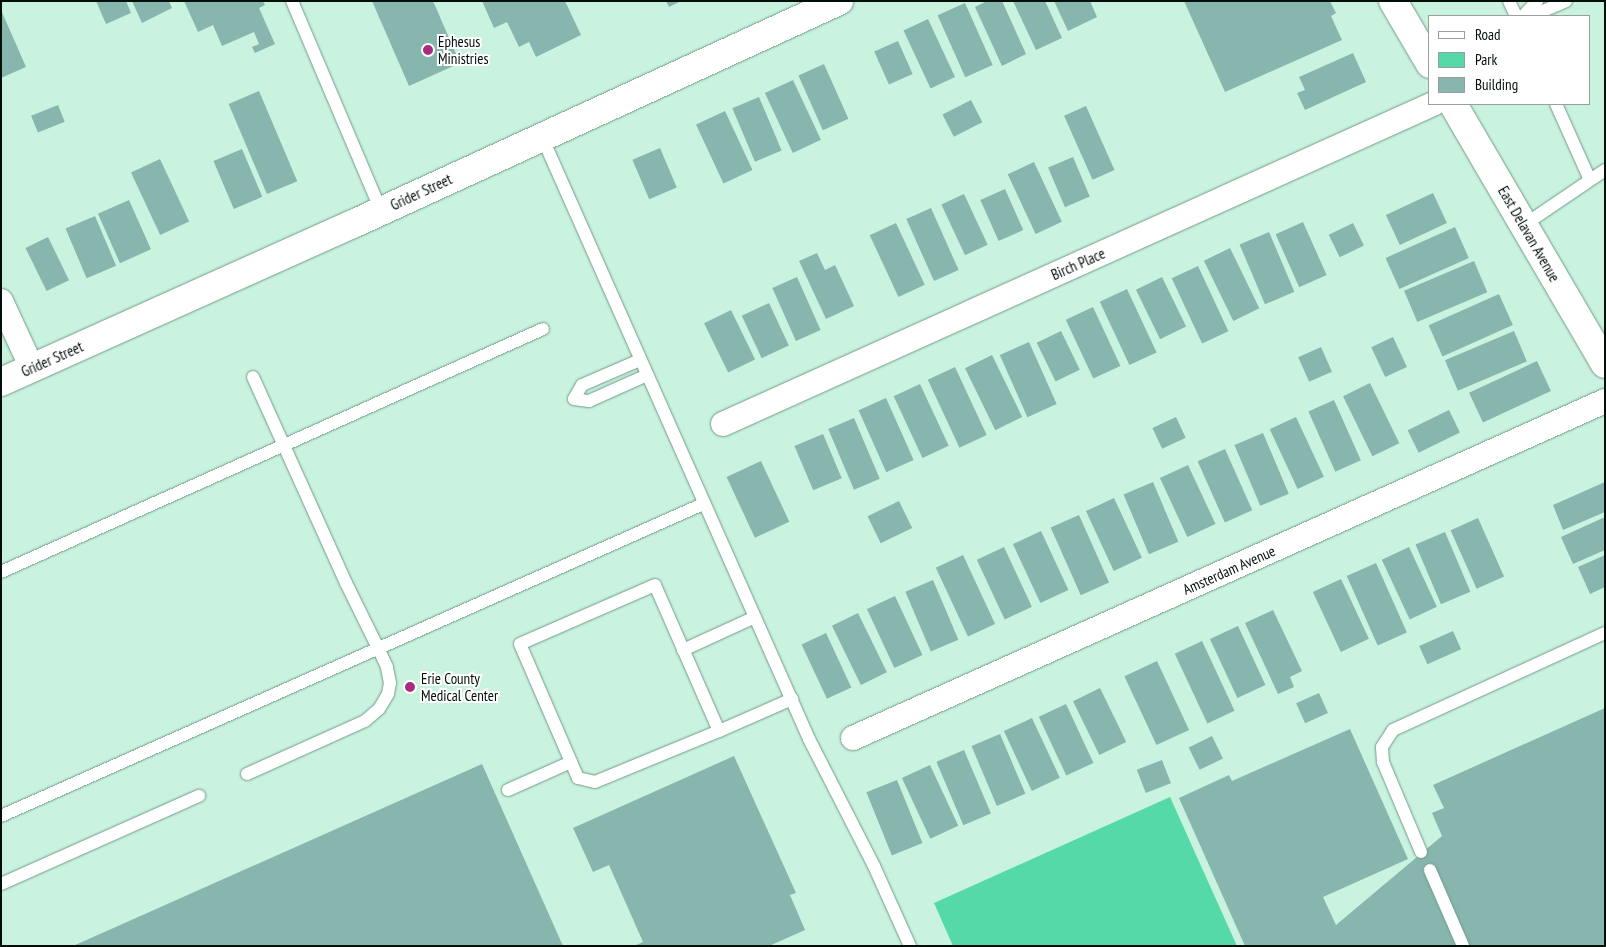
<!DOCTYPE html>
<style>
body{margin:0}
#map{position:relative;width:1606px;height:947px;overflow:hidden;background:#c9f3df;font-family:"PT Sans Narrow",sans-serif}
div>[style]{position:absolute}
.green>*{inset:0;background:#54d9a7}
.building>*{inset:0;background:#87b6af;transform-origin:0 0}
.roads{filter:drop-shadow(0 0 1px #739a88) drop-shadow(0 0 1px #739a88)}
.service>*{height:12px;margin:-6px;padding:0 6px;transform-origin:6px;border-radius:6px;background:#fff}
.minor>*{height:24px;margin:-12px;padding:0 12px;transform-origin:12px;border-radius:12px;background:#fff}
.tertiary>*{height:28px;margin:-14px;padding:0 14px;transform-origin:14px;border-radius:14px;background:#fff}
.dots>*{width:14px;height:14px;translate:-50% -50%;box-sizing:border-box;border:2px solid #fff;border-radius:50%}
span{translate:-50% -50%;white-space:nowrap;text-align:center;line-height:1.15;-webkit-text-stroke:4px #fff;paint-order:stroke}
.poi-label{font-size:15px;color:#020f09}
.left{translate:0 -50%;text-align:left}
.street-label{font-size:15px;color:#020f09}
.frame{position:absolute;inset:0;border:2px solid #020f09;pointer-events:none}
.legend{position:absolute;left:1428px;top:15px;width:162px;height:90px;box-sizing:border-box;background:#fff;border:1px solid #9a9f9d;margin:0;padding:6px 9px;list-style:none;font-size:15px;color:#020f09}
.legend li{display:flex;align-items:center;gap:10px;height:25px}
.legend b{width:25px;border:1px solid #9a9f9d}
</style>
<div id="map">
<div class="green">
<div style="clip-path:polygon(1170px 797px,1237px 946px,953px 946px,934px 903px)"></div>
</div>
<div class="building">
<div style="clip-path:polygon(96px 1px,126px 1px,131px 13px,106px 24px)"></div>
<div style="clip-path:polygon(132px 1px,169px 1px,172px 8px,142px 23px)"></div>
<div style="clip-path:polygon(184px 1px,263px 1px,265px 5px,259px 8px,275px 44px,255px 53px,252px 47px,259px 44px,254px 32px,222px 46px,213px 25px,198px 32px)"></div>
<div style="clip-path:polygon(372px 1px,433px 1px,460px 63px,409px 86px)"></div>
<div style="clip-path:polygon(482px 1px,565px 1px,581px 35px,536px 57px,529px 42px,519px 47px,507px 22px,494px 28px)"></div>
<div style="clip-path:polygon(666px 1px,681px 1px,669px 7px)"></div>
<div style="clip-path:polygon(987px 1px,1002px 1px,1026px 54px,1002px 66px,975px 7px)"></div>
<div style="clip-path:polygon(1013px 1px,1045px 1px,1062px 38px,1036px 50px)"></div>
<div style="clip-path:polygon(1054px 1px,1090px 1px,1097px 17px,1068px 31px)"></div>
<div style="clip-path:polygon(1184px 1px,1330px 1px,1336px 13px,1331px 16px,1342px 40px,1225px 92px)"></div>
<div style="left:965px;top:3px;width:68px;height:30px;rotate:66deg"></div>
<div style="clip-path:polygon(1px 10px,26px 67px,1px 78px)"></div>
<div style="left:928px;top:19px;width:64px;height:27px;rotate:65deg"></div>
<div style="left:898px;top:41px;width:36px;height:26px;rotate:66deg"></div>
<div style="clip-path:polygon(1353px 53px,1366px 82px,1305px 110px,1297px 93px,1305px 90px,1299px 77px)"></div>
<div style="left:824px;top:64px;width:60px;height:28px;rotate:66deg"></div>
<div style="left:793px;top:80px;width:66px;height:31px;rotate:65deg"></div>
<div style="left:259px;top:91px;width:98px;height:33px;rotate:67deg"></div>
<div style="left:759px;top:97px;width:58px;height:29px;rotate:67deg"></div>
<div style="left:971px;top:100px;width:25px;height:32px;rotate:63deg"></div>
<div style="left:58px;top:105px;width:18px;height:29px;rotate:68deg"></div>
<div style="left:1086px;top:106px;width:70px;height:24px;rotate:66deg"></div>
<div style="left:725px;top:111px;width:65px;height:32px;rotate:65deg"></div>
<div style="left:660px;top:148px;width:43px;height:30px;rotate:67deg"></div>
<div style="left:242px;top:149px;width:52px;height:31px;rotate:67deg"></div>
<div style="left:1073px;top:157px;width:43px;height:27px;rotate:67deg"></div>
<div style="left:160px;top:159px;width:69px;height:32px;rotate:65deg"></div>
<div style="left:1034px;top:162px;width:66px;height:29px;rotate:65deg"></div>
<div style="left:1005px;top:189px;width:45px;height:27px;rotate:66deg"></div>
<div style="left:1433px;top:193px;width:33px;height:52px;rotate:65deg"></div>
<div style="left:964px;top:194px;width:56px;height:25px;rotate:65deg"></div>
<div style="left:129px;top:200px;width:54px;height:34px;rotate:66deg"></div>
<div style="left:931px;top:208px;width:68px;height:27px;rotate:66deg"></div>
<div style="left:95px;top:216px;width:54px;height:32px;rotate:67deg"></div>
<div style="left:1303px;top:222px;width:58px;height:30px;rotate:66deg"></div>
<div style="left:896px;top:223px;width:68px;height:29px;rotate:65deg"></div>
<div style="left:1353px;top:223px;width:25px;height:27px;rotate:64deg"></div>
<div style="left:1455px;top:227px;width:34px;height:76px;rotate:66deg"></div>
<div style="left:1269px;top:232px;width:65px;height:32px;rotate:67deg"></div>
<div style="left:48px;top:237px;width:48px;height:25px;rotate:64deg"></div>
<div style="left:1230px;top:248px;width:67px;height:29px;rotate:64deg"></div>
<div style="clip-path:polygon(817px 253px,825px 270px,835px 265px,854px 306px,826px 319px,799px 261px)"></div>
<div style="left:1474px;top:261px;width:34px;height:76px;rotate:67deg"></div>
<div style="left:1198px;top:266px;width:72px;height:29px;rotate:65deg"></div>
<div style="left:797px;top:277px;width:58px;height:27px;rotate:66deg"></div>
<div style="left:1162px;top:277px;width:55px;height:29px;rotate:64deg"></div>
<div style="left:1127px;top:289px;width:70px;height:30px;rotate:65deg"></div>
<div style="left:1499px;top:294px;width:34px;height:77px;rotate:66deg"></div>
<div style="left:769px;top:303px;width:47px;height:30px;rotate:65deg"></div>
<div style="left:1093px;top:307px;width:65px;height:30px;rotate:65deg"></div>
<div style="left:731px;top:310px;width:55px;height:30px;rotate:64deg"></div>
<div style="left:1061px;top:331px;width:43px;height:27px;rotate:64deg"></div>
<div style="left:1514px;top:331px;width:33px;height:75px;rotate:67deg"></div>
<div style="left:1393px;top:337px;width:33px;height:24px;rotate:65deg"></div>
<div style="left:1029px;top:342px;width:68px;height:32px;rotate:66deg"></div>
<div style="left:1321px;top:347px;width:27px;height:25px;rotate:66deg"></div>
<div style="left:992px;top:355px;width:69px;height:30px;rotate:64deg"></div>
<div style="left:1537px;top:361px;width:33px;height:75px;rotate:65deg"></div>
<div style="left:955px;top:367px;width:75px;height:30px;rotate:65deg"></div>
<div style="left:1370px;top:383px;width:67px;height:30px;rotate:64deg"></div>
<div style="left:920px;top:384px;width:68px;height:29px;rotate:65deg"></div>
<div style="left:886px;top:398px;width:68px;height:30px;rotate:66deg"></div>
<div style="left:1334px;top:400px;width:66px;height:28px;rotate:66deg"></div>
<div style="left:1449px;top:410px;width:25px;height:46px;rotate:64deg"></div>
<div style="left:1176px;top:417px;width:23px;height:26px;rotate:65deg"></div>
<div style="left:1296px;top:417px;width:66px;height:29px;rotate:65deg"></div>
<div style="left:854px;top:418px;width:66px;height:28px;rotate:67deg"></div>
<div style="left:1263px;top:433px;width:66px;height:31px;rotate:67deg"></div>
<div style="left:823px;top:434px;width:48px;height:31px;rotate:67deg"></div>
<div style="left:1225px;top:449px;width:67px;height:30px;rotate:66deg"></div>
<div style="left:761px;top:461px;width:67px;height:38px;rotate:65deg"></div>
<div style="left:1188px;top:465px;width:65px;height:31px;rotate:65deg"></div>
<div style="left:1153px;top:482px;width:65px;height:32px;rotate:67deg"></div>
<div style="clip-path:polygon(1605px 482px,1605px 512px,1563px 530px,1553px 505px)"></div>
<div style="left:1114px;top:498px;width:66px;height:31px;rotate:65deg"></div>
<div style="left:899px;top:501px;width:30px;height:35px;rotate:64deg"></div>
<div style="left:1079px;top:515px;width:74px;height:31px;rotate:66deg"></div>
<div style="clip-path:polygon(1605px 517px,1605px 550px,1573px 564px,1561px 537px)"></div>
<div style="left:1478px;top:518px;width:64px;height:30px;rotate:66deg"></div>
<div style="left:1041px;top:531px;width:65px;height:31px;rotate:65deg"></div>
<div style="left:1445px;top:532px;width:65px;height:32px;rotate:67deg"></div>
<div style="left:1004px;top:547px;width:66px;height:30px;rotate:65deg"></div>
<div style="left:1409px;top:547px;width:66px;height:30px;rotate:65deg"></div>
<div style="left:963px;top:555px;width:76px;height:30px;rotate:65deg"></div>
<div style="clip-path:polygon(1605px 555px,1605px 587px,1590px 594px,1578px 567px)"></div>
<div style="left:1376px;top:563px;width:76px;height:32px;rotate:66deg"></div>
<div style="left:1341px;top:579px;width:66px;height:31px;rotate:65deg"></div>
<div style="left:933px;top:580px;width:65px;height:30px;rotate:67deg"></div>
<div style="left:895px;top:596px;width:65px;height:31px;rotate:65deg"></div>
<div style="clip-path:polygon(1273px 610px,1302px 671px,1290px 677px,1294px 687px,1278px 694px,1245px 623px)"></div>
<div style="left:858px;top:613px;width:66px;height:29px;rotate:64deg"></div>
<div style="left:1238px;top:626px;width:65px;height:31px;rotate:65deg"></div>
<div style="left:1453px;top:631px;width:20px;height:37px;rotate:66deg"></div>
<div style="left:826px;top:633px;width:60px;height:27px;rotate:65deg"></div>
<div style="left:1202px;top:641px;width:77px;height:30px;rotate:65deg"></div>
<div style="left:1157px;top:661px;width:76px;height:36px;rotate:65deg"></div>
<div style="left:1100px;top:688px;width:60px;height:30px;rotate:64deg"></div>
<div style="left:1319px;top:693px;width:22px;height:25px;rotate:66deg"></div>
<div style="left:1066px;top:704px;width:65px;height:30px;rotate:65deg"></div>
<div style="clip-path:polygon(1605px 708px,1605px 946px,1245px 946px,1179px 798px,1229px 775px,1232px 781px,1350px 729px,1408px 859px,1323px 897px,1336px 925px,1442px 836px,1432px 813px,1444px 808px,1433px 785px)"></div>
<div style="left:1032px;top:718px;width:66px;height:31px;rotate:65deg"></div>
<div style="left:1000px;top:734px;width:65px;height:31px;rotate:67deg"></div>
<div style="left:1212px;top:736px;width:25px;height:26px;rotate:64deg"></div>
<div style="left:964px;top:750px;width:69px;height:30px;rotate:67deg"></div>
<div style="clip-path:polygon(734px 756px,796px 893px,790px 895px,805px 930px,769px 946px,634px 946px,643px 942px,609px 865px,593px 872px,573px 828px)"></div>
<div style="left:1162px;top:760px;width:25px;height:27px;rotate:69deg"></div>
<div style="clip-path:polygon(482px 764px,563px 946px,73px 946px)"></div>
<div style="left:930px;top:765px;width:67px;height:31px;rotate:65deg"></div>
<div style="left:897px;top:780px;width:68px;height:33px;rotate:68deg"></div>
</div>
<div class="roads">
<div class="service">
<div style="left:292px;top:1px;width:228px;rotate:67deg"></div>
<div style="left:1509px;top:1px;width:17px;rotate:65deg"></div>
<div style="left:1523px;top:16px;width:21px;rotate:-47deg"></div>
<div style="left:1531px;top:16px;width:38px;rotate:-23deg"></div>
<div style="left:1556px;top:104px;width:83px;rotate:65.9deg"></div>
<div style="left:542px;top:137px;width:659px;rotate:66.08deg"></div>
<div style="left:809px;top:739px;width:143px;rotate:62.9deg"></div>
<div style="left:874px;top:866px;width:88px;rotate:65.8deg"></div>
<div style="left:1524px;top:225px;width:98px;rotate:-34.2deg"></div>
<div style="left:640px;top:360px;width:63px;rotate:156.7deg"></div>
<div style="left:582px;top:385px;width:16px;rotate:120deg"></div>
<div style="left:574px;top:399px;width:15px;rotate:8deg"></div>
<div style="left:589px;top:401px;width:64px;rotate:-24.1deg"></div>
<div style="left:1px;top:572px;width:594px;rotate:-24.15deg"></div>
<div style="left:683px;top:650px;width:79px;rotate:-24.6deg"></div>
<div style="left:719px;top:731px;width:159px;rotate:-113.7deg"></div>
<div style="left:655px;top:585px;width:147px;rotate:156.4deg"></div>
<div style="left:520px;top:644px;width:146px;rotate:66.6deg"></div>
<div style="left:578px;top:778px;width:17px;rotate:13deg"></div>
<div style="left:595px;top:782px;width:134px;rotate:-22.4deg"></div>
<div style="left:719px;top:731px;width:80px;rotate:-23.7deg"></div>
<div style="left:247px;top:774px;width:129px;rotate:-24.2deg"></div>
<div style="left:365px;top:721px;width:18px;rotate:-41deg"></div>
<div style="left:379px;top:709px;width:17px;rotate:-59deg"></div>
<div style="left:388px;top:694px;width:11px;rotate:-80deg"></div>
<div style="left:390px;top:683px;width:16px;rotate:-101deg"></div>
<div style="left:387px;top:667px;width:21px;rotate:-115deg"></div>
<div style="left:378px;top:648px;width:72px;rotate:-116.2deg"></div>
<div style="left:346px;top:583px;width:226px;rotate:-114.3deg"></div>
<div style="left:508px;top:790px;width:69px;rotate:-24deg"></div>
<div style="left:1px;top:816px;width:768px;rotate:-23.96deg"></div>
<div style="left:1421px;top:852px;width:98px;rotate:-112.9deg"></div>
<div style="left:1383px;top:762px;width:15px;rotate:-94deg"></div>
<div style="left:1382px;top:747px;width:20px;rotate:-57deg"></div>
<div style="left:1393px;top:730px;width:233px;rotate:-24.6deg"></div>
<div style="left:1430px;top:870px;width:83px;rotate:66.5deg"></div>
<div style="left:1px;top:884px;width:217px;rotate:-24deg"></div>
</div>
<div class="minor">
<div style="left:1px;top:301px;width:74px;rotate:65.2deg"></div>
<div style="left:723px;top:424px;width:779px;rotate:-24.26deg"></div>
<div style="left:853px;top:738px;width:824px;rotate:-24.14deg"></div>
</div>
<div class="tertiary">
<div style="left:1393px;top:1px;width:73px;rotate:59.6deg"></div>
<div style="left:1453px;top:104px;width:301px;rotate:59.7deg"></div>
<div style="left:1px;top:382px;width:386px;rotate:-24.2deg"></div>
<div style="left:353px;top:224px;width:535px;rotate:-24.65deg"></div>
</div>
</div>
<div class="dots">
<div style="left:428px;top:50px;background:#a82c7f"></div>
<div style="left:410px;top:687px;background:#a82c7f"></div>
</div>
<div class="poi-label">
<span class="left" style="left:438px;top:50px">Ephesus<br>Ministries</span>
<span class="left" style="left:421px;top:687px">Erie County<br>Medical Center</span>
</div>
<div class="street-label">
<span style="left:421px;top:192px;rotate:-25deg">Grider Street</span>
<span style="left:1529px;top:234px;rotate:60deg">East Delavan Avenue</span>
<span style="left:1078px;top:264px;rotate:-24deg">Birch Place</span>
<span style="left:52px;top:359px;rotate:-24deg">Grider Street</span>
<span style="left:1229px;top:570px;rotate:-24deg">Amsterdam Avenue</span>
</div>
<div class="frame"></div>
<ul class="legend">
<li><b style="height:6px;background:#fff"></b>Road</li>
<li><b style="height:14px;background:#54d9a7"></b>Park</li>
<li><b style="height:14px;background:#87b6af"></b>Building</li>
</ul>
</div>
